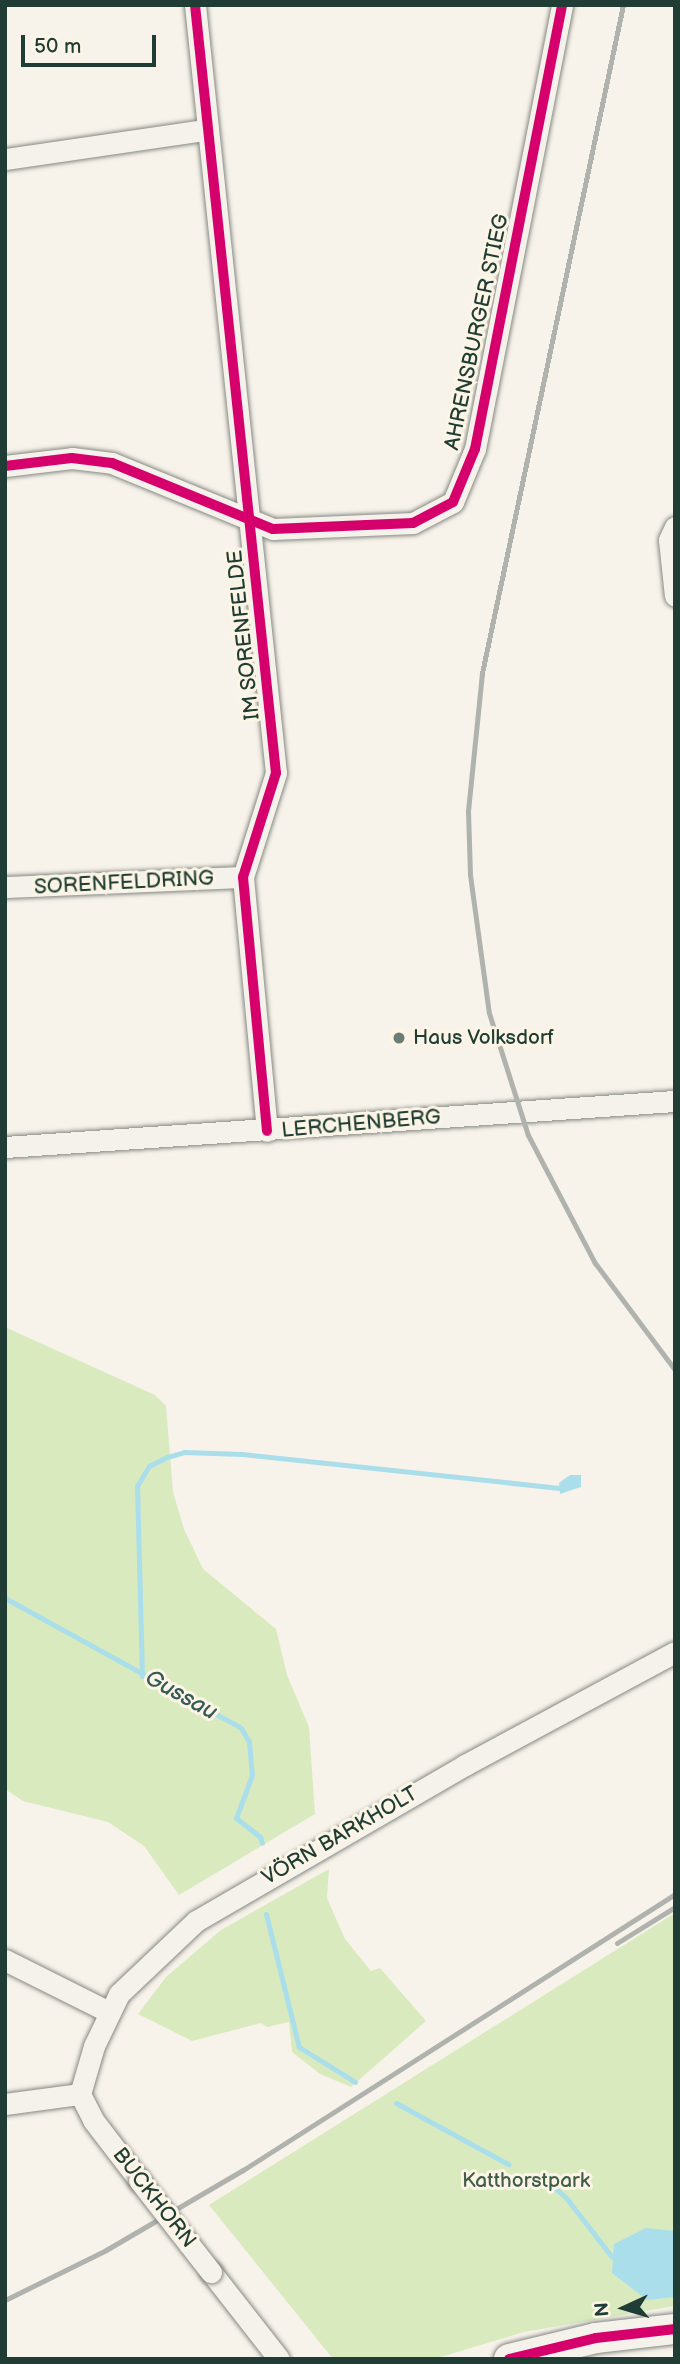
<!DOCTYPE html>
<meta charset="utf-8">
<style>
body{margin:0}
#map{position:relative;width:680px;height:2364px;overflow:hidden;background:#f7f3ea;font-family:"Balsamiq Sans",sans-serif}
div>[style]{position:absolute}
.green>*{inset:0;background:#d9eabf}
.water>*{inset:0;background:#abdeeb}
.stream>*{height:5px;margin:-2.5px;padding:0 2.5px;transform-origin:2.5px;border-radius:2.5px;background:#abdeeb}
.roads{filter:drop-shadow(0 0 2px #868984) drop-shadow(0 0 2px #868984)}
.minor>*{height:21px;margin:-10.5px;padding:0 10.5px;transform-origin:10.5px;border-radius:10.5px;background:#f5f2ec}
.secondary>*{height:30px;margin:-15px;padding:0 15px;transform-origin:15px;border-radius:15px;background:#f5f2ec}
.rail>*{height:5px;margin:-2.5px;padding:0 2.5px;transform-origin:2.5px;border-radius:2.5px;background:#b0b2ad}
.bridges{filter:drop-shadow(0 0 2px #868984) drop-shadow(0 0 2px #868984)}
.minor-bridge>*{height:21px;margin:-10.5px;padding:0 10.5px;transform-origin:10.5px;border-radius:10.5px;background:#f5f2ec}
.cycleway>*{height:10px;margin:-5px;padding:0 5px;transform-origin:5px;border-radius:5px;background:#d6006c}
.dots>*{width:19px;height:19px;translate:-50% -50%;box-sizing:border-box;border:4px solid #fcf5e5;border-radius:50%}
span{translate:-50% -50%;white-space:nowrap;text-align:center;line-height:1.15;-webkit-text-stroke:6px #fcf5e5;paint-order:stroke}
.street-label{font-size:21px;color:#1f3d34}
.poi-label{font-size:21px;color:#1f3d34}
.left{translate:0 -50%;text-align:left}
.park-label{font-size:21px;color:#3f5e49}
.water-label{font-size:23px;color:#345b59;font-style:italic}
.frame{position:absolute;inset:0;border:7px solid #1f3d34;pointer-events:none}
.north{position:absolute;left:589px;top:2273px;width:70px;height:70px;-webkit-text-stroke:5px #fcf5e5;paint-order:stroke;rotate:266deg;font-size:19px;font-weight:700;line-height:28px;text-align:center;color:#1f3d34}
.north::after{content:'';display:block;margin:auto;width:24px;height:32px;background:#1f3d34;clip-path:polygon(50% 0,100% 100%,50% 72%,0 100%)}
.scale{position:absolute;left:21px;top:35px;width:135px;height:32px;box-sizing:border-box;border:4px solid #1f3d34;border-top:0;padding-left:9px;font-size:21px;line-height:24px;white-space:nowrap;color:#1f3d34;-webkit-text-stroke:5px #fcf5e5;paint-order:stroke}
</style>
<div id="map">
<div class="green">
<div style="clip-path:polygon(7px 1328px,155px 1395px,166px 1406px,173px 1492px,184px 1529px,203px 1569px,276px 1629px,287px 1675px,309px 1727px,315px 1814px,179px 1895px,144px 1846px,108px 1822px,23px 1801px,5px 1789px)"></div>
<div style="clip-path:polygon(329px 1869px,327px 1898px,345px 1939px,371px 1971px,380px 1968px,426px 2021px,351px 2087px,320px 2074px,292px 2052px,289px 2022px,267px 2027px,261px 2023px,192px 2041px,138px 2014px,166px 1977px,221px 1930px)"></div>
<div style="clip-path:polygon(675px 1913px,675px 2306px,524px 2332px,434px 2359px,333px 2359px,209px 2205px)"></div>
</div>
<div class="water">
<div style="clip-path:polygon(570px 1475px,581px 1475px,581px 1487px,560px 1494px,559px 1483px)"></div>
<div style="clip-path:polygon(646px 2228px,675px 2231px,675px 2297px,647px 2300px,612px 2273px,614px 2244px)"></div>
</div>
<div class="stream">
<div style="left:5px;top:1598px;width:269px;rotate:28.8deg"></div>
<div style="left:241px;top:1728px;width:16px;rotate:60deg"></div>
<div style="left:249px;top:1742px;width:33px;rotate:85deg"></div>
<div style="left:252px;top:1775px;width:46px;rotate:110.4deg"></div>
<div style="left:236px;top:1818px;width:31px;rotate:38deg"></div>
<div style="left:260px;top:1837px;width:6px;rotate:72deg"></div>
<div style="left:142px;top:1676px;width:190px;rotate:-91.5deg"></div>
<div style="left:137px;top:1486px;width:23px;rotate:-59deg"></div>
<div style="left:149px;top:1466px;width:20px;rotate:-27deg"></div>
<div style="left:167px;top:1457px;width:18px;rotate:-16deg"></div>
<div style="left:184px;top:1452px;width:58px;rotate:2deg"></div>
<div style="left:242px;top:1454px;width:319px;rotate:6.1deg"></div>
<div style="left:266px;top:1914px;width:137px;rotate:76.1deg"></div>
<div style="left:299px;top:2047px;width:66px;rotate:32deg"></div>
<div style="left:396px;top:2103px;width:128px;rotate:28.6deg"></div>
<div style="left:541px;top:2176px;width:35px;rotate:41deg"></div>
<div style="left:567px;top:2199px;width:73px;rotate:52.2deg"></div>
</div>
<div class="roads">
<div class="minor">
<div style="left:195px;top:5px;width:772px;rotate:83.98deg"></div>
<div style="left:276px;top:773px;width:109px;rotate:107.6deg"></div>
<div style="left:243px;top:877px;width:255px;rotate:84.6deg"></div>
<div style="left:5px;top:159px;width:202px;rotate:-8.3deg"></div>
<div style="left:5px;top:466px;width:67px;rotate:-6.8deg"></div>
<div style="left:72px;top:458px;width:40px;rotate:7.1deg"></div>
<div style="left:112px;top:463px;width:174px;rotate:22.3deg"></div>
<div style="left:273px;top:529px;width:140px;rotate:-2.5deg"></div>
<div style="left:413px;top:523px;width:45px;rotate:-27.7deg"></div>
<div style="left:453px;top:502px;width:57px;rotate:-67.5deg"></div>
<div style="left:475px;top:449px;width:452px;rotate:-78.9deg"></div>
<div style="left:675px;top:527px;width:14px;rotate:115deg"></div>
<div style="left:669px;top:540px;width:56px;rotate:83.9deg"></div>
<div style="left:5px;top:887px;width:238px;rotate:-2.4deg"></div>
<div style="left:5px;top:1147px;width:672px;rotate:-3.93deg"></div>
<div style="left:5px;top:1960px;width:116px;rotate:26.6deg"></div>
<div style="left:80px;top:2094px;width:50px;rotate:-73.7deg"></div>
<div style="left:94px;top:2046px;width:58px;rotate:-64.3deg"></div>
<div style="left:119px;top:1994px;width:106px;rotate:-43.5deg"></div>
<div style="left:196px;top:1921px;width:311px;rotate:-30.1deg"></div>
<div style="left:465px;top:1765px;width:238px;rotate:-28.3deg"></div>
<div style="left:80px;top:2094px;width:29px;rotate:63deg"></div>
<div style="left:93px;top:2120px;width:76px;rotate:52.5deg"></div>
<div style="left:5px;top:2104px;width:76px;rotate:-7.6deg"></div>
<div style="left:211px;top:2272px;width:110px;rotate:52deg"></div>
</div>
<div class="secondary">
<div style="left:509px;top:2359px;width:89px;rotate:-13.6deg"></div>
<div style="left:596px;top:2338px;width:80px;rotate:-6.5deg"></div>
</div>
</div>
<div class="rail">
<div style="left:623px;top:5px;width:683px;rotate:101.92deg"></div>
<div style="left:482px;top:673px;width:139px;rotate:95.8deg"></div>
<div style="left:468px;top:811px;width:64px;rotate:88.2deg"></div>
<div style="left:470px;top:875px;width:139px;rotate:82.2deg"></div>
<div style="left:489px;top:1013px;width:128px;rotate:72.3deg"></div>
<div style="left:528px;top:1135px;width:144px;rotate:62.4deg"></div>
<div style="left:595px;top:1263px;width:134px;rotate:53.2deg"></div>
<div style="left:617px;top:1943px;width:68px;rotate:-31.8deg"></div>
<div style="left:5px;top:2300px;width:113px;rotate:-26.3deg"></div>
<div style="left:106px;top:2250px;width:159px;rotate:-30.3deg"></div>
<div style="left:243px;top:2170px;width:513px;rotate:-32.57deg"></div>
</div>
<div class="bridges">
<div class="minor-bridge">
<div style="left:139px;top:2180px;width:117px;rotate:52deg"></div>
</div>
</div>
<div class="cycleway">
<div style="left:195px;top:5px;width:772px;rotate:83.98deg"></div>
<div style="left:276px;top:773px;width:109px;rotate:107.6deg"></div>
<div style="left:243px;top:877px;width:255px;rotate:84.6deg"></div>
<div style="left:5px;top:466px;width:67px;rotate:-6.8deg"></div>
<div style="left:72px;top:458px;width:40px;rotate:7.1deg"></div>
<div style="left:112px;top:463px;width:174px;rotate:22.3deg"></div>
<div style="left:273px;top:529px;width:140px;rotate:-2.5deg"></div>
<div style="left:413px;top:523px;width:45px;rotate:-27.7deg"></div>
<div style="left:453px;top:502px;width:57px;rotate:-67.5deg"></div>
<div style="left:475px;top:449px;width:452px;rotate:-78.9deg"></div>
<div style="left:509px;top:2359px;width:89px;rotate:-13.6deg"></div>
<div style="left:596px;top:2338px;width:80px;rotate:-6.5deg"></div>
</div>
<div class="dots">
<div style="left:399px;top:1038px;background:#6b7d74"></div>
</div>
<div class="street-label">
<span style="left:477px;top:332px;rotate:-78deg">AHRENSBURGER STIEG</span>
<span style="left:244px;top:635px;rotate:-96deg">IM SORENFELDE</span>
<span style="left:124px;top:883px;rotate:-3deg">SORENFELDRING</span>
<span style="left:361px;top:1124px;rotate:-5deg">LERCHENBERG</span>
<span style="left:340px;top:1836px;rotate:-30deg">VÖRN BARKHOLT</span>
<span style="left:154px;top:2198px;rotate:52deg">BUCKHORN</span>
</div>
<div class="poi-label">
<span class="left" style="left:413px;top:1038px">Haus Volksdorf</span>
</div>
<div class="park-label">
<span style="left:526px;top:2181px">Katthorstpark</span>
</div>
<div class="water-label">
<span style="left:181px;top:1695px;rotate:29deg">Gussau</span>
</div>
<div class="frame"></div>
<div class="north">N</div>
<div class="scale">50 m</div>
</div>
